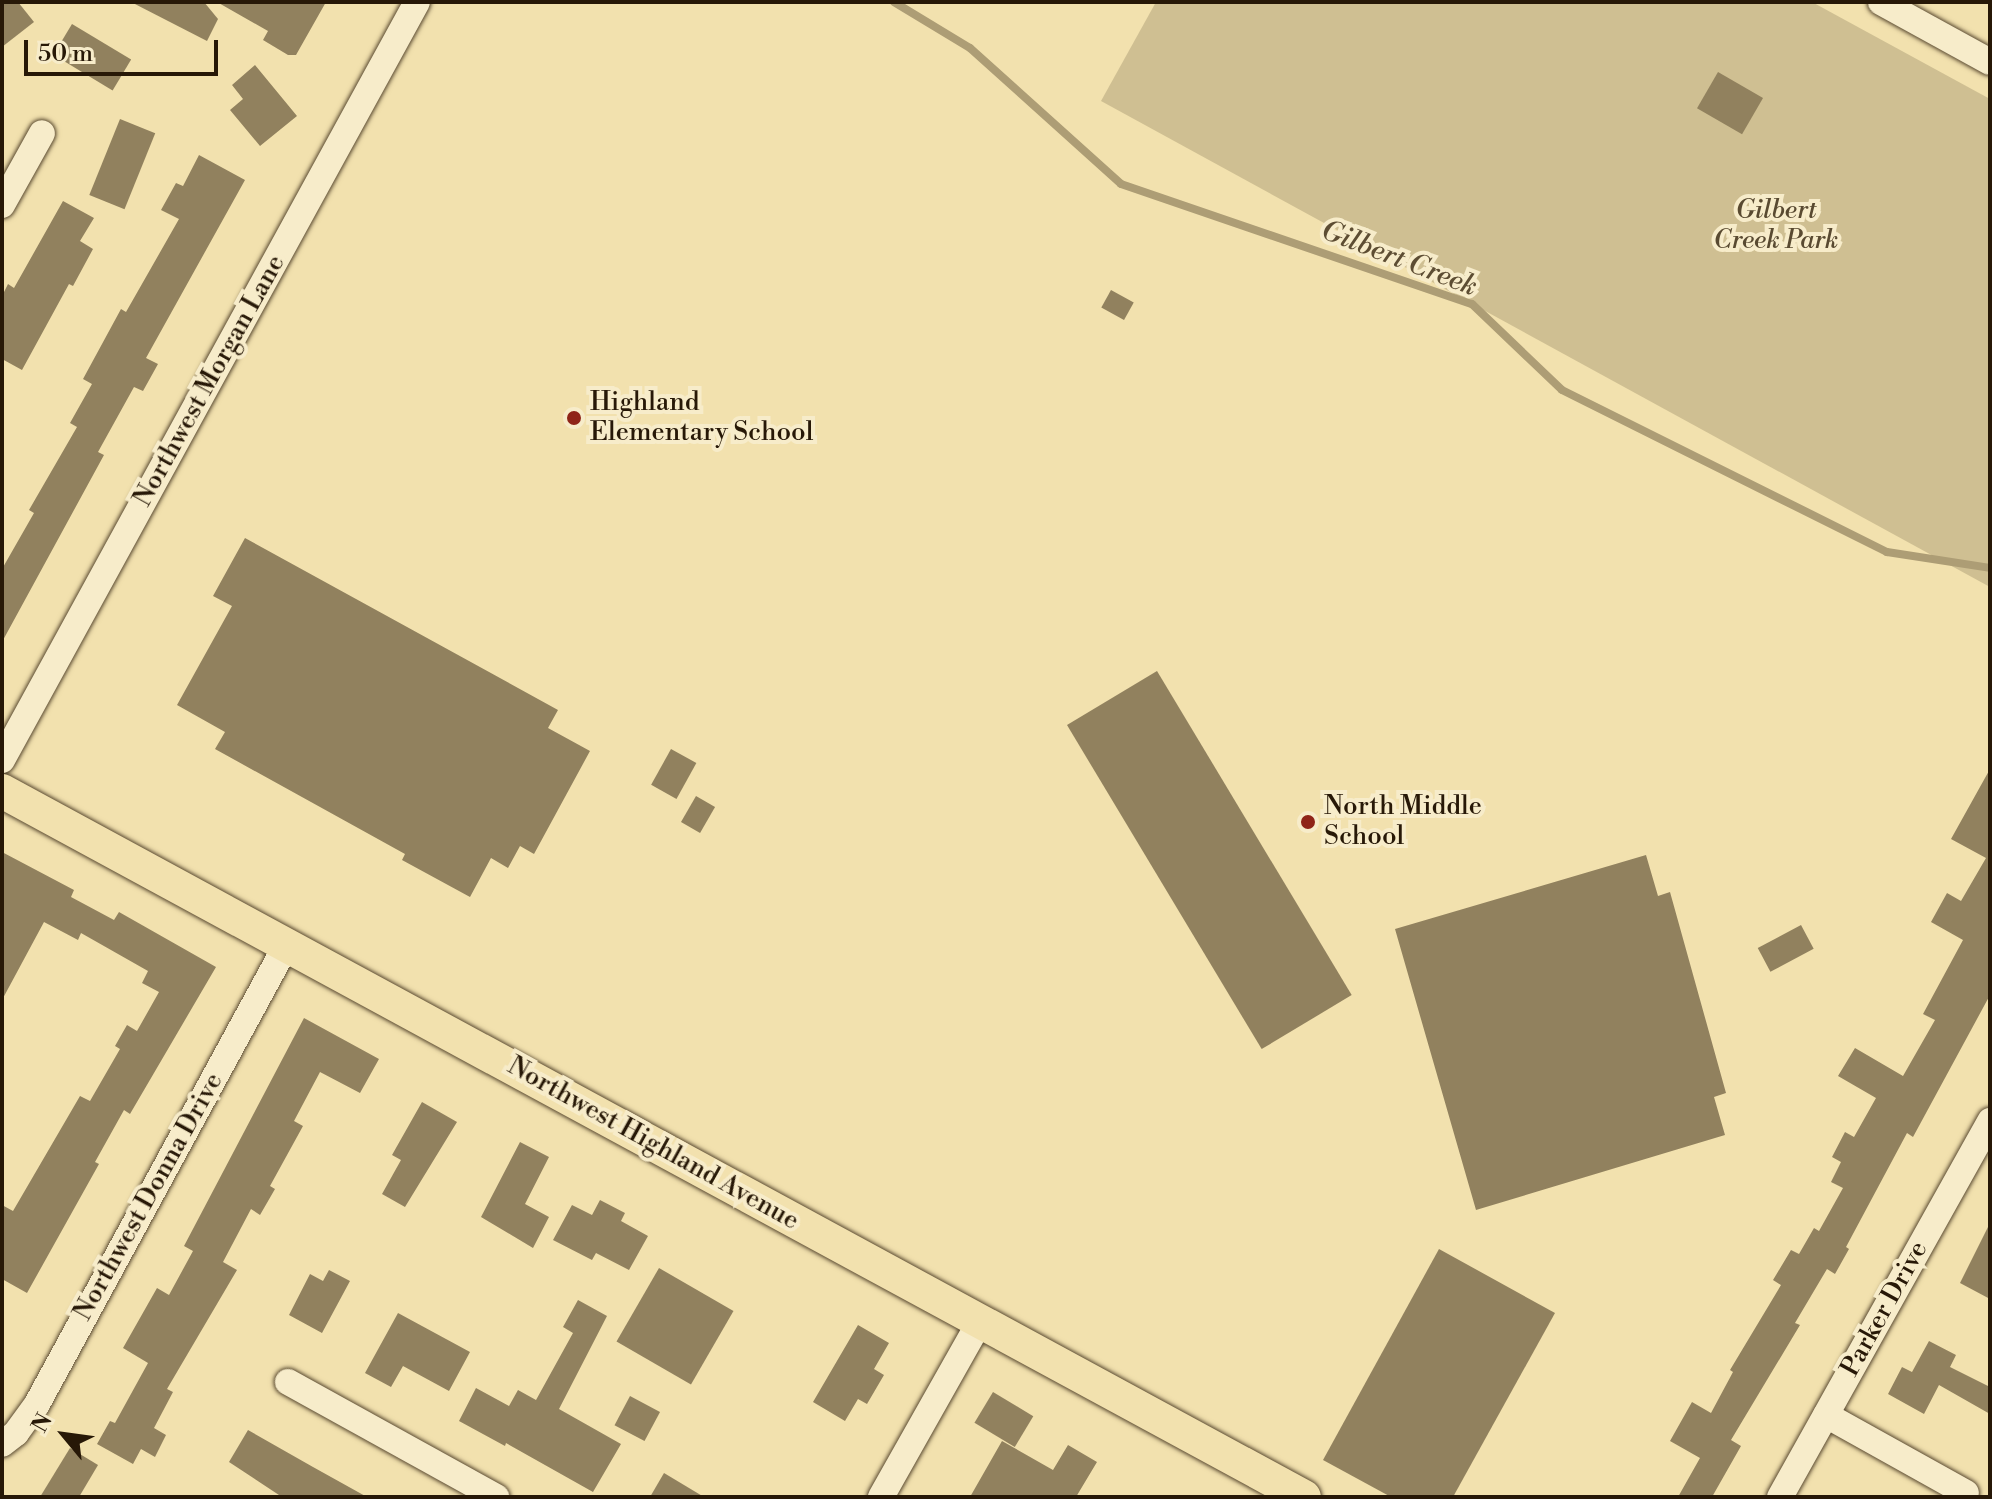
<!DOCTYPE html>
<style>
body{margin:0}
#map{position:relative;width:1992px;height:1499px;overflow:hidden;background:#f2e1ae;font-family:"Libre Bodoni",serif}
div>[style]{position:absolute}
.green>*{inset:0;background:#cfbf92}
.stream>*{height:8px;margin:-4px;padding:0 4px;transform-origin:4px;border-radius:4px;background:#ad9d75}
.building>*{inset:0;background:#91815e;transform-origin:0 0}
.roads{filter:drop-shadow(0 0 2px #5a4a31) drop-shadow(0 0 2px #5a4a31)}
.minor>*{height:26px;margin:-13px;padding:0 13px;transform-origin:13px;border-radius:13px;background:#f7ecca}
.major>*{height:34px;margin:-17px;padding:0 17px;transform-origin:17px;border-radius:17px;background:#f2e1ae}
.dots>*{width:22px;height:22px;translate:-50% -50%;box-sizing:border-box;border:4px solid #f7ecca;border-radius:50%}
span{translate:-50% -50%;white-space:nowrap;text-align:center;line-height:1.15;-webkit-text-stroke:8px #f7ecca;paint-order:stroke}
.park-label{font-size:26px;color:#594a31;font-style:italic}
.street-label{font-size:26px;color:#271807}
.poi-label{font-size:26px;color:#271807}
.left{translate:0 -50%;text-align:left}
.water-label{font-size:28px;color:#5d4d33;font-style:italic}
.frame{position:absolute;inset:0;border:4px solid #271807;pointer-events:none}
.north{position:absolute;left:24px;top:1395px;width:80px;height:80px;-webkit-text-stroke:6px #f7ecca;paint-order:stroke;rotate:299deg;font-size:22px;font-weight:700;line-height:32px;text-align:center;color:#271807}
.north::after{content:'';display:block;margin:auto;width:28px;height:36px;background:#271807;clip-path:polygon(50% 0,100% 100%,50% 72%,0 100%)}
.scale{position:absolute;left:24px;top:40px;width:194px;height:36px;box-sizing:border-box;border:4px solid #271807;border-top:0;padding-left:10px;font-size:24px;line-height:28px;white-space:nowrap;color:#271807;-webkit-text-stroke:6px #f7ecca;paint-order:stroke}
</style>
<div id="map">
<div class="green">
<div style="clip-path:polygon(1156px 2px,1812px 2px,1990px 99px,1990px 587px,1101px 101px)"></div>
</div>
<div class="stream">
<div style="left:894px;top:2px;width:89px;rotate:31.2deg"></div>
<div style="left:970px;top:48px;width:203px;rotate:42deg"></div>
<div style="left:1121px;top:184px;width:371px;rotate:18.9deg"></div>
<div style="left:1472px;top:304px;width:124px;rotate:43.7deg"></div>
<div style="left:1562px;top:390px;width:363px;rotate:26.5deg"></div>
<div style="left:1887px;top:552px;width:104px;rotate:8.8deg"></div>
</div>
<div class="building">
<div style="clip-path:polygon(2px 2px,18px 2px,34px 22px,2px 47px)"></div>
<div style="clip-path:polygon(131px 2px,204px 2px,218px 19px,207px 41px)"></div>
<div style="clip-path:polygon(217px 2px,326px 2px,296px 55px,288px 55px,263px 40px,268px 31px)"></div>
<div style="left:72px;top:24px;width:69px;height:36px;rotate:31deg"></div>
<div style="clip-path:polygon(255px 65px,297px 116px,260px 146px,230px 110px,243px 99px,232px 85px)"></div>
<div style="left:1718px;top:72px;width:52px;height:42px;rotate:30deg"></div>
<div style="left:120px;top:119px;width:38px;height:82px;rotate:22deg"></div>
<div style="clip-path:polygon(199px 155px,245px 180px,146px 358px,158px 364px,143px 391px,134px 387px,98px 452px,104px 455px,2px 642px,2px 569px,34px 513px,29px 510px,77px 427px,70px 423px,92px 384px,83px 379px,121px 309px,126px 312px,179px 219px,161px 210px,176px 183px,183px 186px)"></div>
<div style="clip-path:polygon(63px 201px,94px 218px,80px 241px,93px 249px,73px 286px,69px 284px,22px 370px,2px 359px,2px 296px,8px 284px,14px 288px)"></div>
<div style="left:1111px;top:290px;width:26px;height:20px;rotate:29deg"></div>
<div style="clip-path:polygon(245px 538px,558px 710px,548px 728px,590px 751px,534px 854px,520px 846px,508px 868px,491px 858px,470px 897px,402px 860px,405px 854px,215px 749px,225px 732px,177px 705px,232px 606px,213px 596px)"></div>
<div style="left:1157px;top:671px;width:378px;height:105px;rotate:59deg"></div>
<div style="left:671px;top:749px;width:29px;height:41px;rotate:29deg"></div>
<div style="clip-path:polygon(1990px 769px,1990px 995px,1913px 1137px,1907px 1133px,1846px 1247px,1849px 1249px,1835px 1274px,1827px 1269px,1795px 1323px,1800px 1325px,1731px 1440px,1741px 1446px,1712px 1497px,1678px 1497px,1700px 1458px,1670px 1441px,1692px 1402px,1711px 1413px,1733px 1372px,1730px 1370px,1781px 1285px,1773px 1280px,1791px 1250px,1799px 1254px,1814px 1228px,1819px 1231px,1843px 1188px,1831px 1182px,1841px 1162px,1832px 1157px,1845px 1132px,1854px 1137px,1876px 1098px,1838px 1076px,1855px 1048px,1903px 1076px,1935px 1020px,1923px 1014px,1963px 940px,1931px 922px,1947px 893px,1961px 901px,1986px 858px,1951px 839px)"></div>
<div style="left:696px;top:796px;width:22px;height:30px;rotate:30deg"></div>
<div style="clip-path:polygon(2px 852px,74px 890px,71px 897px,114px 920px,119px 912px,216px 967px,130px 1114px,124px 1110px,95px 1162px,99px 1164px,27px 1293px,2px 1279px,2px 1205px,13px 1211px,80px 1096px,90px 1101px,120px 1049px,115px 1046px,127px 1025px,137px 1031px,159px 992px,142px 983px,148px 971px,81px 933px,78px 940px,44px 922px,2px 1000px)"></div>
<div style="clip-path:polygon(1646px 855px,1658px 896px,1670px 892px,1726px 1093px,1714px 1097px,1725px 1135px,1476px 1210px,1395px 929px)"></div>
<div style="left:1801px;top:925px;width:27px;height:49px;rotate:62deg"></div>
<div style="clip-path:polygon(304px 1018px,379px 1059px,360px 1093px,320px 1072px,294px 1121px,303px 1126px,270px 1186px,275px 1189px,260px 1215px,251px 1209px,223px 1262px,237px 1270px,167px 1389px,173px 1392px,154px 1428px,166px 1435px,155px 1457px,141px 1449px,133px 1464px,97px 1444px,110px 1421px,115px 1423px,148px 1363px,123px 1348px,157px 1288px,169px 1295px,193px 1251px,184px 1246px)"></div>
<div style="clip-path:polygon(422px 1102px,457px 1122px,405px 1207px,382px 1194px,401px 1160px,392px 1155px)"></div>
<div style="clip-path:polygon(520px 1142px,549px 1157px,525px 1204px,549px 1217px,533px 1248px,481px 1217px)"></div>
<div style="clip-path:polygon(600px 1200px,625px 1213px,621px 1221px,648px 1236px,629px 1270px,596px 1253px,592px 1260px,553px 1240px,572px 1205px,592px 1215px)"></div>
<div style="clip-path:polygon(1990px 1223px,1990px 1299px,1960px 1283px)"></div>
<div style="clip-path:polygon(1439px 1249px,1555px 1313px,1453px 1497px,1391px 1497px,1323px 1460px)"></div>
<div style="left:659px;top:1268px;width:86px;height:85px;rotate:30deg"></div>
<div style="clip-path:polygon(329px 1270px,350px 1281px,322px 1333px,289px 1315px,310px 1274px,323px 1281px)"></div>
<div style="clip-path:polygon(578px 1300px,607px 1316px,559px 1409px,621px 1444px,593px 1492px,506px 1443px,505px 1446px,459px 1421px,476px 1388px,509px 1406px,518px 1390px,536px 1400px,573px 1333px,563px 1327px)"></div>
<div style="clip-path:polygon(398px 1313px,470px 1352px,449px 1391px,403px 1366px,391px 1387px,365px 1373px)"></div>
<div style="clip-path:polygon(858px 1325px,889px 1343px,874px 1369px,884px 1375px,867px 1404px,858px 1399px,845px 1421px,813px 1402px)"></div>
<div style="clip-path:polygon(1929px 1341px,1956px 1355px,1950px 1367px,1990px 1387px,1990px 1414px,1939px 1385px,1924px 1414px,1888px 1394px,1902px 1367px,1912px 1372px)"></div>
<div style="left:993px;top:1392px;width:47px;height:36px;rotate:31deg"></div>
<div style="left:630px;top:1396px;width:34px;height:33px;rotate:28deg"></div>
<div style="clip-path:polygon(248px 1430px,313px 1467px,367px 1497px,282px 1497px,229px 1462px)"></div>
<div style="clip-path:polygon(1002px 1441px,1053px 1470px,1068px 1445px,1097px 1462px,1076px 1497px,970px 1497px)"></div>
<div style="clip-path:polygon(70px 1448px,98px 1465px,79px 1497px,40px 1497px)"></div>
<div style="clip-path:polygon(664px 1473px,704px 1497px,650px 1497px)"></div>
</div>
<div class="roads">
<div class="minor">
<div style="left:1881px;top:2px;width:124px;rotate:28.8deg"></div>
<div style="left:2px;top:205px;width:82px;rotate:-60.9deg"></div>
<div style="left:2px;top:760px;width:864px;rotate:-61.3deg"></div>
<div style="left:288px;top:1382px;width:238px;rotate:28.9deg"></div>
<div style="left:1826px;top:1415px;width:160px;rotate:29.1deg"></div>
<div style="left:2px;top:1444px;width:18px;rotate:-38deg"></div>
<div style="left:16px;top:1433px;width:36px;rotate:-54deg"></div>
<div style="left:37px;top:1404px;width:524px;rotate:-61.48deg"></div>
<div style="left:881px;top:1497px;width:200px;rotate:-60.6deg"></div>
<div style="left:1780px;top:1497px;width:431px;rotate:-60.8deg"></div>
</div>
<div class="major">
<div style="left:2px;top:791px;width:1481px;rotate:28.47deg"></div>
</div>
</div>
<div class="dots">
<div style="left:574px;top:418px;background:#8f2418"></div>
<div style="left:1308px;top:822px;background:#8f2418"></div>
</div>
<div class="park-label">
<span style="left:1776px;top:226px">Gilbert<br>Creek Park</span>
</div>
<div class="street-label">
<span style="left:210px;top:381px;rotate:-61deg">Northwest Morgan Lane</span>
<span style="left:653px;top:1144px;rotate:29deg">Northwest Highland Avenue</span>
<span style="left:149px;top:1197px;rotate:-61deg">Northwest Donna Drive</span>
<span style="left:1885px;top:1309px;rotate:-61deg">Parker Drive</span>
</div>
<div class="poi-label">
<span class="left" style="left:590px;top:418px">Highland<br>Elementary School</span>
<span class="left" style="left:1324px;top:822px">North Middle<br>School</span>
</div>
<div class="water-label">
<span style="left:1399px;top:259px;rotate:21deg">Gilbert Creek</span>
</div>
<div class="frame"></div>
<div class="north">N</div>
<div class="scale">50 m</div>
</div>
